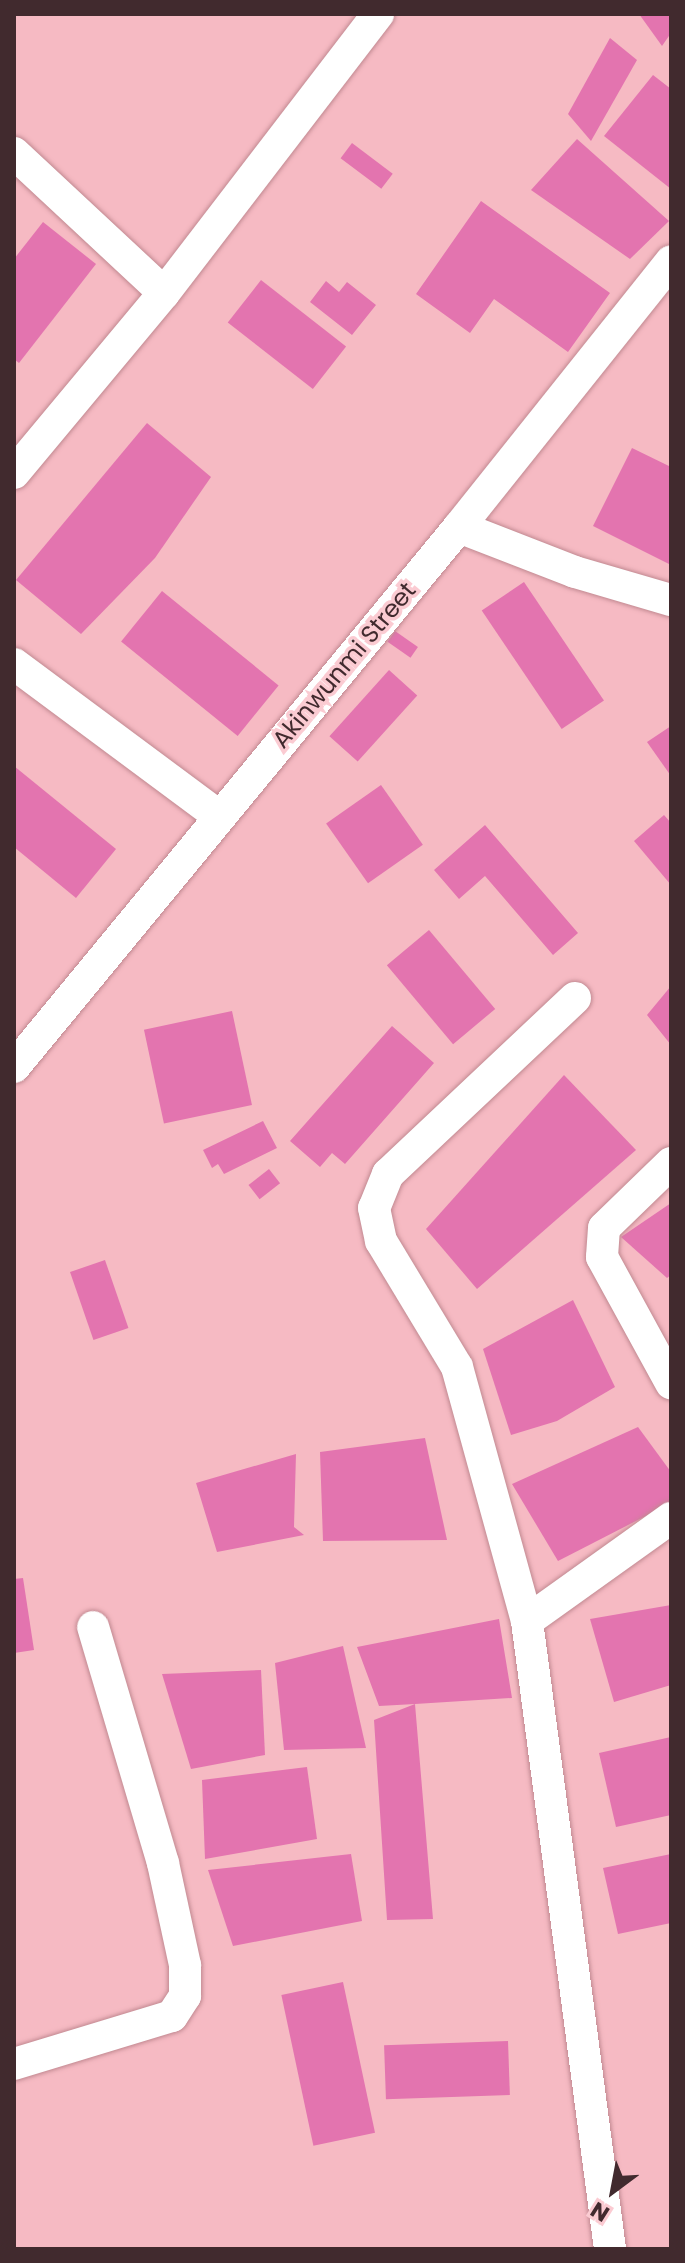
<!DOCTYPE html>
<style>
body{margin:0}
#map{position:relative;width:685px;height:2263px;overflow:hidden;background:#f6bac3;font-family:Poppins,sans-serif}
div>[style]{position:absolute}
.building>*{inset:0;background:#e374af;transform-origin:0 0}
.roads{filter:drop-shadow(0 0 2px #c18991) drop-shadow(0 0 2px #c18991)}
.minor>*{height:32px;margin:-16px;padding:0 16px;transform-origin:16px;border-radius:16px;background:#fff}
span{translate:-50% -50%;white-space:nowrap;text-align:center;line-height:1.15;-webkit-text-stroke:7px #fbcbd2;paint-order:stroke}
.street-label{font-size:24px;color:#412a2e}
.frame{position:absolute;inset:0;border:16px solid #412a2e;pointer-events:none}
.north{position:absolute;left:573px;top:2151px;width:80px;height:80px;-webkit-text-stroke:6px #fbcbd2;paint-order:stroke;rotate:212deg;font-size:22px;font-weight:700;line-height:32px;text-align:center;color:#412a2e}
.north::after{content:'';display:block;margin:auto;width:28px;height:36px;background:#412a2e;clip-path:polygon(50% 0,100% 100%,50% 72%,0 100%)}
</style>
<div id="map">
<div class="building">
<div style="clip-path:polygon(639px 14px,671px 14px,671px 33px,662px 46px)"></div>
<div style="clip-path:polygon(610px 38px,637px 60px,591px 141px,568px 114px)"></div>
<div style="clip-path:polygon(653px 75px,671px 89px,671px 189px,604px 136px)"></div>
<div style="clip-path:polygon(577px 139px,669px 221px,630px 259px,531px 190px)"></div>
<div style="left:352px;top:143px;width:51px;height:19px;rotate:37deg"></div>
<div style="clip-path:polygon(481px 201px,610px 293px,568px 352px,494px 299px,470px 333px,416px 294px)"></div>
<div style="clip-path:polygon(43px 222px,96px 264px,19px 363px,14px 359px,14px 259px)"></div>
<div style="left:261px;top:280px;width:108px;height:54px;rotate:38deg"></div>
<div style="clip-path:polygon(326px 281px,339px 292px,347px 282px,376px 305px,352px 335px,310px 302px)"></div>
<div style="clip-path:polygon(147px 423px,211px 477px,155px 558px,81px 634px,16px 580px)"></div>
<div style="clip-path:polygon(632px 448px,671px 467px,671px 565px,593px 526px)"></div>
<div style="left:524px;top:582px;width:143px;height:51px;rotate:56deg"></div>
<div style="left:162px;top:591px;width:150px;height:65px;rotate:39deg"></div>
<div style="left:395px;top:631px;width:28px;height:13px;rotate:35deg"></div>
<div style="left:389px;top:670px;width:38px;height:89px;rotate:42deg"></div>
<div style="clip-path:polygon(671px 726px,671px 776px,647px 742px)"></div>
<div style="clip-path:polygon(14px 766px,116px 849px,76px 898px,14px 847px)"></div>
<div style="left:381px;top:785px;width:73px;height:67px;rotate:55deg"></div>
<div style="clip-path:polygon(664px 815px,671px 823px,671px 885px,634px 841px)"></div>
<div style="clip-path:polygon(485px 825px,578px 933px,553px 955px,485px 876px,459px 899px,434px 870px)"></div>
<div style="left:429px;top:930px;width:103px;height:55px;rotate:50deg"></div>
<div style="clip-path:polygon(671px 986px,671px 1045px,647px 1015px)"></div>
<div style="left:232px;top:1011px;width:96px;height:90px;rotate:78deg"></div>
<div style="clip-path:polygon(392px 1026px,434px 1063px,345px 1164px,332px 1153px,320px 1167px,290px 1141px)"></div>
<div style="clip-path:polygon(564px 1075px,636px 1150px,477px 1289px,426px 1229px)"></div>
<div style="clip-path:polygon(263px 1121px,277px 1148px,224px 1174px,218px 1164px,212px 1168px,203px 1150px)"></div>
<div style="left:269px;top:1169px;width:18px;height:26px;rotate:52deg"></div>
<div style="clip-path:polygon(671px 1203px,671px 1275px,667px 1278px,621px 1237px)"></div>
<div style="left:105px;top:1260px;width:72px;height:37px;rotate:71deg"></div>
<div style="clip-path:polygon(573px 1300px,615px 1387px,557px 1421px,511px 1435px,483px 1349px)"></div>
<div style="clip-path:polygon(638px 1427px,671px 1472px,671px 1503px,558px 1561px,512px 1484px)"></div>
<div style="clip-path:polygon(425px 1438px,447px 1540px,323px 1541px,320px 1452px)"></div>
<div style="clip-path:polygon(296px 1454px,294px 1527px,304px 1535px,217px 1552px,196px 1483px)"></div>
<div style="clip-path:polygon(23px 1578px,34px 1650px,14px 1653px,14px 1579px)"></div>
<div style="clip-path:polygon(671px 1605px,671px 1685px,614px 1702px,590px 1619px)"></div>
<div style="clip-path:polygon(499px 1619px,512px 1698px,415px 1704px,433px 1919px,387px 1920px,374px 1720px,415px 1704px,379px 1706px,357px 1647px)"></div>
<div style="clip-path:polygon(343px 1646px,366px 1748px,284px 1750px,275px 1663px)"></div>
<div style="clip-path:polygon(261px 1670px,265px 1755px,191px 1769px,162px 1674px)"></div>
<div style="clip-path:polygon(671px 1737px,671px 1815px,616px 1827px,599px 1753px)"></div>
<div style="clip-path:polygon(307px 1767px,317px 1839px,205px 1859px,202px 1780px)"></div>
<div style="clip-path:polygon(351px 1854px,362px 1921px,233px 1946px,208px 1870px)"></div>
<div style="clip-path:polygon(671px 1854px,671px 1923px,618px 1934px,603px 1868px)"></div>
<div style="left:343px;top:1982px;width:154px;height:63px;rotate:78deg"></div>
<div style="left:508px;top:2041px;width:54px;height:124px;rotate:88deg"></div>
</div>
<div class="roads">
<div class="minor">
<div style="left:14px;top:153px;width:205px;rotate:43deg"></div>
<div style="left:14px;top:473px;width:234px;rotate:-50.2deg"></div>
<div style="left:164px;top:293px;width:352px;rotate:-52.5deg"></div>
<div style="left:459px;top:527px;width:124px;rotate:21.2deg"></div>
<div style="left:575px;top:572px;width:100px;rotate:16.3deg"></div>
<div style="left:14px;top:664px;width:253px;rotate:36.6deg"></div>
<div style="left:575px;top:998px;width:257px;rotate:136.7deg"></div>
<div style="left:388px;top:1174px;width:37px;rotate:112deg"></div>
<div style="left:374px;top:1208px;width:34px;rotate:78deg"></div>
<div style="left:381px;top:1241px;width:147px;rotate:58.9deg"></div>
<div style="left:457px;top:1367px;width:263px;rotate:74.6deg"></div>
<div style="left:527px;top:1621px;width:633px;rotate:82.47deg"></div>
<div style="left:14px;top:1067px;width:700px;rotate:-50.51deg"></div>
<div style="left:459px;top:527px;width:340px;rotate:-51.4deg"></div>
<div style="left:671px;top:1163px;width:93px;rotate:135.9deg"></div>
<div style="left:604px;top:1228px;width:29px;rotate:94deg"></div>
<div style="left:602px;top:1257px;width:144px;rotate:61.3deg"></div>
<div style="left:527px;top:1621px;width:177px;rotate:-35.6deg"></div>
<div style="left:14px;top:2064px;width:165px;rotate:-16.9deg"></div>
<div style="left:172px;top:2016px;width:24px;rotate:-57deg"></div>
<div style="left:185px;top:1996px;width:31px;rotate:-90deg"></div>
<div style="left:185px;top:1965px;width:104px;rotate:-102.2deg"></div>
<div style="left:163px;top:1863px;width:246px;rotate:-106.5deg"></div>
</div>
</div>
<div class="street-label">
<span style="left:344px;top:665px;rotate:-50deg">Akinwunmi Street</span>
</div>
<div class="frame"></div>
<div class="north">N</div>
</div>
